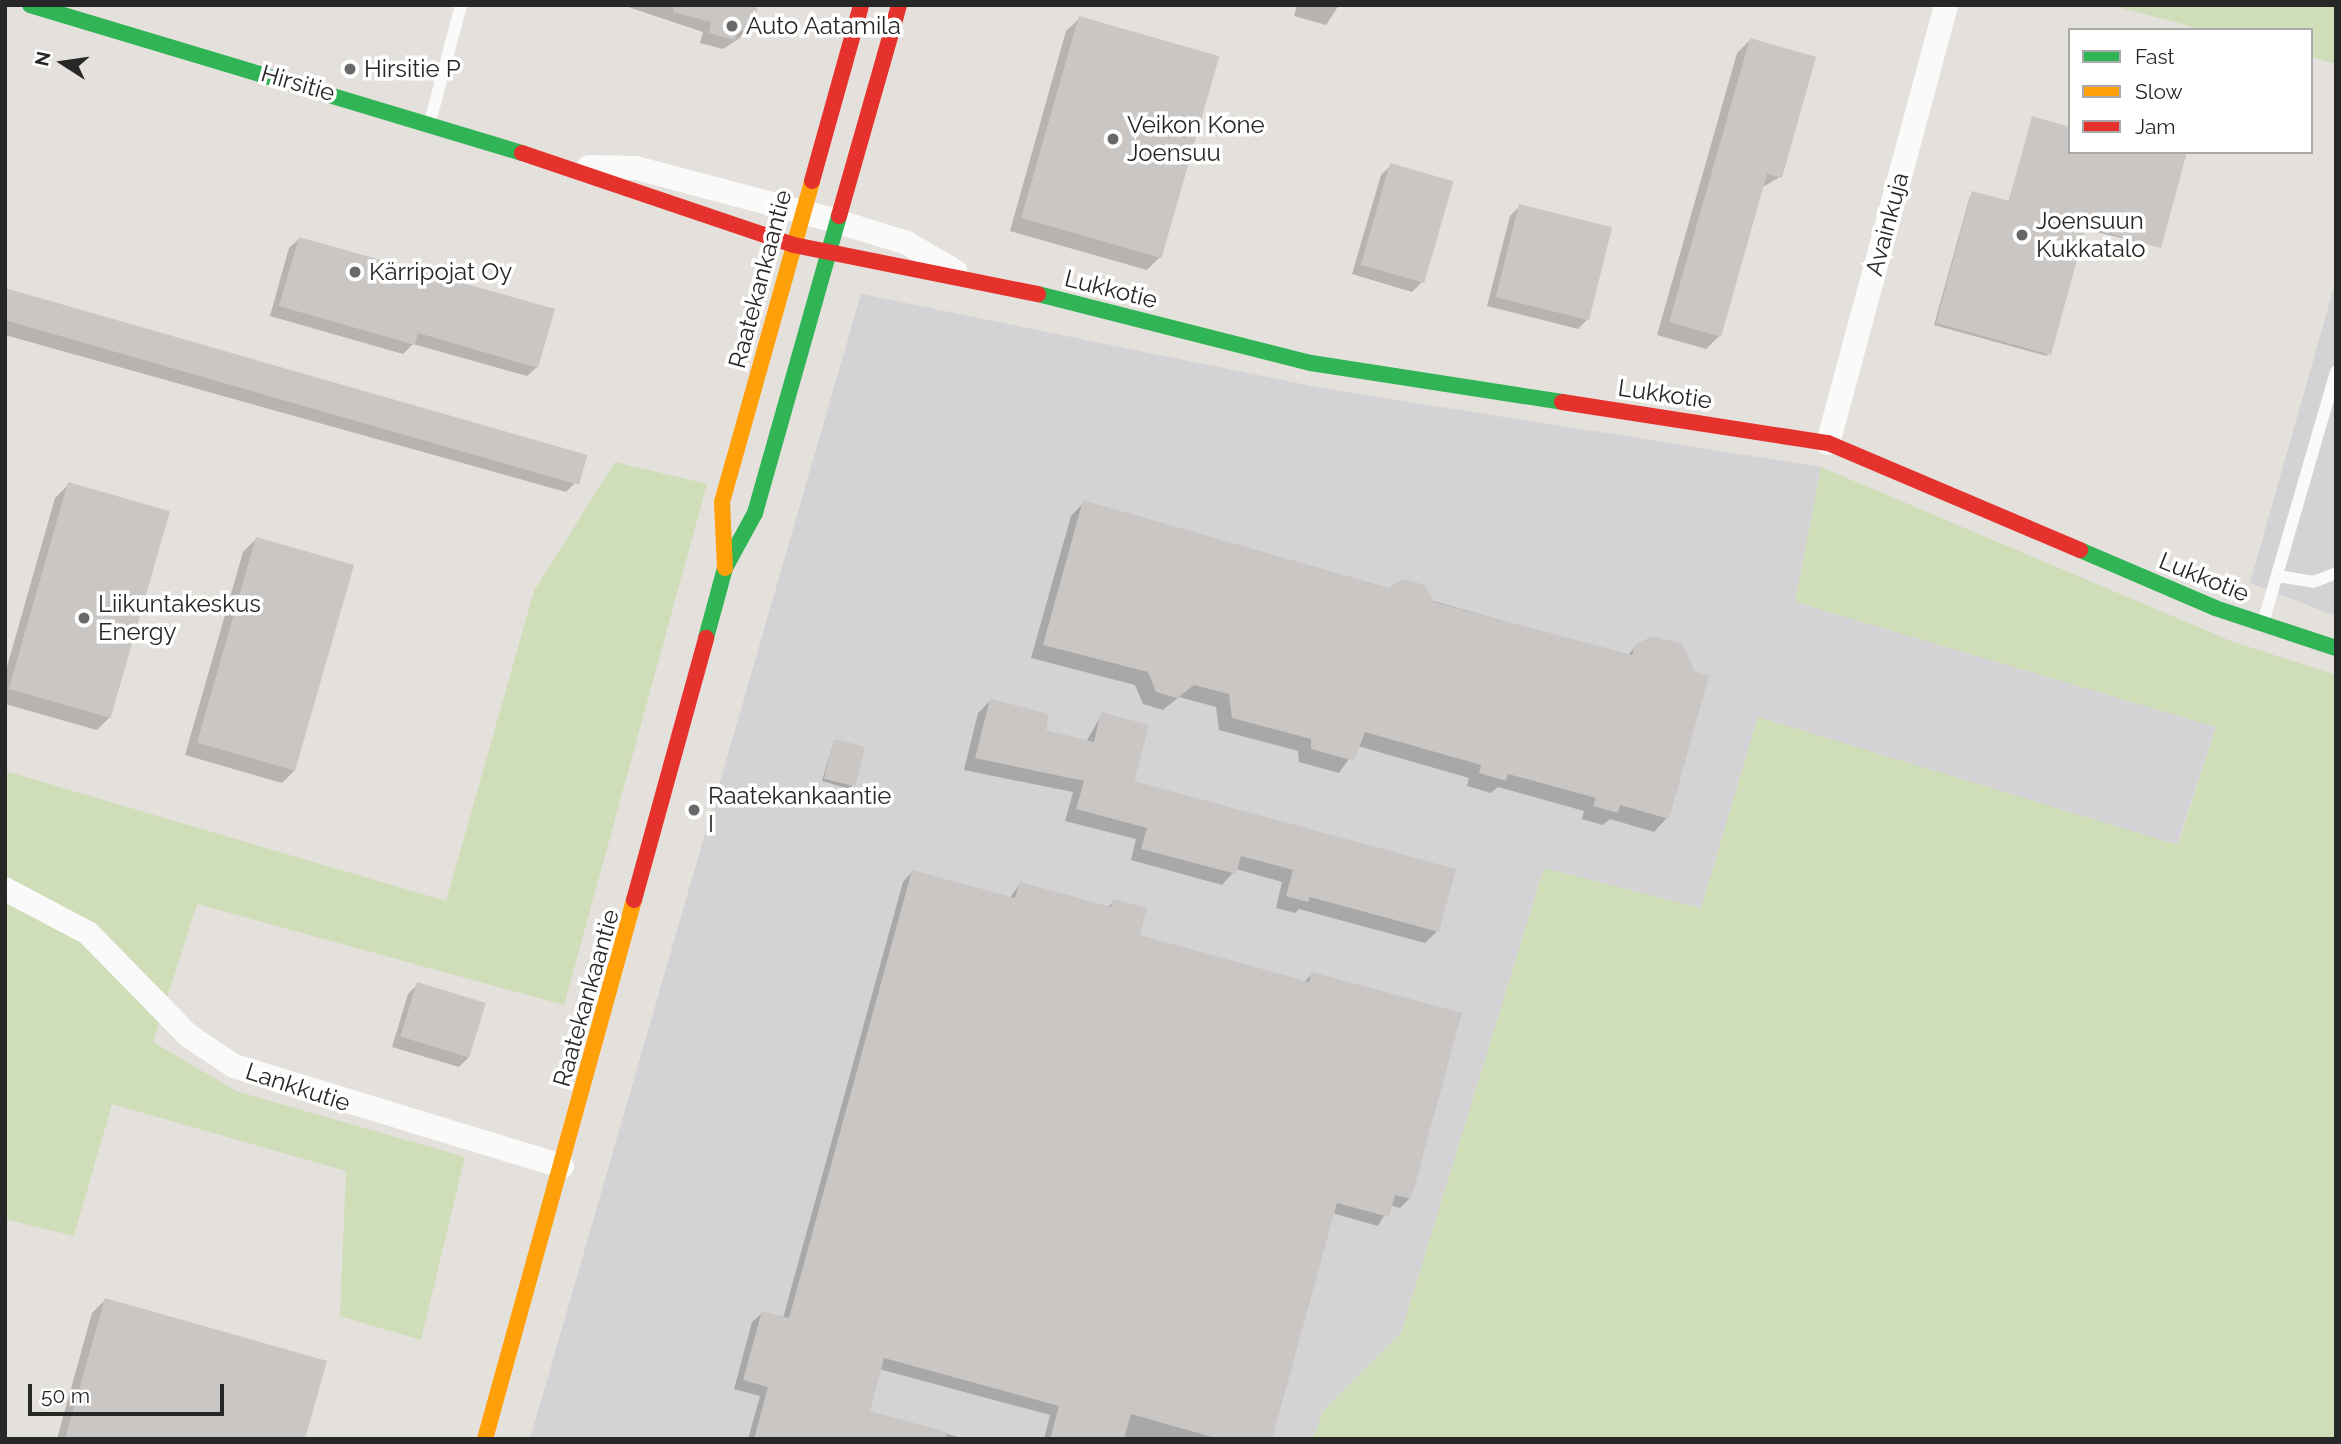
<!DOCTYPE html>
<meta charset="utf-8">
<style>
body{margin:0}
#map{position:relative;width:2341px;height:1444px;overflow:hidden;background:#e4e0dc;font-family:Raleway,sans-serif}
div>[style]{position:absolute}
.industrial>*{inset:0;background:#d3d2d4}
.green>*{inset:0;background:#cfddb8}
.shadow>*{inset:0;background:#0003}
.building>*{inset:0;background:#c9c6c4;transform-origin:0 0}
.lane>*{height:12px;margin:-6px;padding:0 6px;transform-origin:6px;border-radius:6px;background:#fbfafa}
.street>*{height:24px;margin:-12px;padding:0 12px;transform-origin:12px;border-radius:12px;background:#fbfafa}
.fast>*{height:16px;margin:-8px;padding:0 8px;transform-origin:8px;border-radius:8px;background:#30b455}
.slow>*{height:16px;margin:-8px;padding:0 8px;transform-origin:8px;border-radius:8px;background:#ff9f0a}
.jam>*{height:16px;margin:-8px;padding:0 8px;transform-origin:8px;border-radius:8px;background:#e5322d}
.dots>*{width:19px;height:19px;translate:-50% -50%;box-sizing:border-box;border:4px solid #fff;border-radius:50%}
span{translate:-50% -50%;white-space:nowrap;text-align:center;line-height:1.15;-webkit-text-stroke:7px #fff;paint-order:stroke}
.poi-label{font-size:24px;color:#272727}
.left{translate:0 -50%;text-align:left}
.street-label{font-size:24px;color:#272727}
.frame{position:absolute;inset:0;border:7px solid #272727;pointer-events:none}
.legend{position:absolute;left:2068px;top:28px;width:245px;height:126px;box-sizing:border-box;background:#fff;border:2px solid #a9a9a9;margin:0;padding:9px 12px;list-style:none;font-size:21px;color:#272727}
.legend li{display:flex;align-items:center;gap:14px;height:35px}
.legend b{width:35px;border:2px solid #a9a9a9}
.north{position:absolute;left:28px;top:28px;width:70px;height:70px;-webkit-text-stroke:5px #fff;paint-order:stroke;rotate:282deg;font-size:19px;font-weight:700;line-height:28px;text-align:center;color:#272727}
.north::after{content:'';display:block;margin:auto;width:24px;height:32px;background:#272727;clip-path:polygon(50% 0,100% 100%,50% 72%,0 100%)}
.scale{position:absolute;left:28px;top:1384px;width:196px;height:32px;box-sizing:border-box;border:4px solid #272727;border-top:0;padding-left:9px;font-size:21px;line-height:24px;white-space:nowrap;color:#272727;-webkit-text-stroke:5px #fff;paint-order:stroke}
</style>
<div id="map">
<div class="industrial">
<div style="clip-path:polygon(2336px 280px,2336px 616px,2250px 583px)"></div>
<div style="clip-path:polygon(861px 294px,1321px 388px,1821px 467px,1795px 602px,2216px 727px,2177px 845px,1758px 717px,1701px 908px,1544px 868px,1401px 1333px,1323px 1411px,1313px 1439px,530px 1439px)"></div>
</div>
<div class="green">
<div style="clip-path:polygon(2110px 5px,2336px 5px,2336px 64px,2311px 57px,2311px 30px,2205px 30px)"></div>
<div style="clip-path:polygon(615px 462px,707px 484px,564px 1005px,197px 904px,153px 1042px,236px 1091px,465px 1157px,421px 1340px,340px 1316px,346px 1171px,112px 1104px,74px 1236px,5px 1219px,5px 771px,446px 901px,534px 591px)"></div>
<div style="clip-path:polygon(1821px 467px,2231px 641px,2336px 675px,2336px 1439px,1313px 1439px,1323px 1411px,1401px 1333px,1544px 868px,1701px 908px,1758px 717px,2178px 845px,2216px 727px,1795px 602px)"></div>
</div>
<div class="shadow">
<div style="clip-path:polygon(622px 5px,756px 5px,749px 32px,723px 49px,700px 43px,703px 32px)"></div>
<div style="clip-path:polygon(1297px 5px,1339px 5px,1326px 25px,1294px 16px)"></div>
<div style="clip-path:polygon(1080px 18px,1160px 257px,1147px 270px,1010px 231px,1066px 31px)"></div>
<div style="clip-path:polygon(1750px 40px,1780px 177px,1761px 188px,1719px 336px,1706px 349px,1657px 335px,1737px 53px)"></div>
<div style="clip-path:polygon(2033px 118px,2159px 247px,2084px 229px,2047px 356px,1934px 325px,1970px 196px,2008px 203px)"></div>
<div style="clip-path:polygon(1391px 165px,1422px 282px,1412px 292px,1352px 274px,1381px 175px)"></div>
<div style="clip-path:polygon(1520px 206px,1588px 319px,1578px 329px,1487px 306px,1510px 216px)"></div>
<div style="clip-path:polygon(299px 239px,537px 367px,527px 376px,413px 344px,403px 354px,270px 316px,289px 248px)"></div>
<div style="clip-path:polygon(5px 290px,579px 479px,566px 492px,5px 335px)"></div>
<div style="clip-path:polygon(69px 484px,110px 717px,97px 730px,5px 704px,5px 674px,55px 498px)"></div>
<div style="clip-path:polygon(1084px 502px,1627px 656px,1636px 646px,1707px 677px,1667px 818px,1654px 832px,1610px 819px,1603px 825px,1582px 819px,1584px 811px,1498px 787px,1491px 793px,1467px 786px,1469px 778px,1358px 746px,1339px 773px,1299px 762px,1298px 751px,1219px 730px,1216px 707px,1179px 697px,1163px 710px,1143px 704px,1135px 685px,1031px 658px,1071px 516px)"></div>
<div style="clip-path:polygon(256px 539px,295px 770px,282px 783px,185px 755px,243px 552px)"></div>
<div style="clip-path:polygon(990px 701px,1044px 731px,1086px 742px,1102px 714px,1132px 782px,1437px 931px,1425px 943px,1299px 909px,1295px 913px,1276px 908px,1282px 882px,1236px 869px,1222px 885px,1131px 860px,1136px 839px,1065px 821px,1073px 792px,964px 770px,978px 713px)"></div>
<div style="clip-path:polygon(834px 741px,852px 786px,849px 789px,822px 781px)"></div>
<div style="clip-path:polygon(912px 872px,1009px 899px,1020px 884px,1107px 908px,1114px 901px,1138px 936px,1304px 982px,1312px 974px,1410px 1198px,1400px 1208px,1390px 1205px,1378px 1226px,1332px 1213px,1270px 1439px,1044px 1439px,1050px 1415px,879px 1369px,867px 1412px,965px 1439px,748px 1439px,760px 1396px,734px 1389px,752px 1322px,762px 1313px,783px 1318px,903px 882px)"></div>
<div style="clip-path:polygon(418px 984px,469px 1057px,459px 1067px,392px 1047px,408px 994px)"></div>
<div style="clip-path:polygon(105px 1300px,304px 1439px,57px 1439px,92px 1313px)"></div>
</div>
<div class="building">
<div style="clip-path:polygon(674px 5px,758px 5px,751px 33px,737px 30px,735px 40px,709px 33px,711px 22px,673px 12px)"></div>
<div style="left:1079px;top:16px;width:146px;height:210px;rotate:16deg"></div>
<div style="clip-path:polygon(1750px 38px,1816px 57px,1782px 178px,1767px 174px,1721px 337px,1669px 322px)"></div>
<div style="clip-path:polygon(2032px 116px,2070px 127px,2070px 152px,2187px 152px,2161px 248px,2086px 227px,2051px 355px,1936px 323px,1972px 191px,2009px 201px)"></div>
<div style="left:1390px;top:163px;width:66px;height:106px;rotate:16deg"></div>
<div style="left:1519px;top:204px;width:96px;height:96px;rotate:14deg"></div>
<div style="clip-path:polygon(299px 237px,555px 309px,538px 368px,418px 333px,415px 345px,279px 306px)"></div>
<div style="left:5px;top:288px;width:606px;height:31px;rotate:16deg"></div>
<div style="left:68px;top:482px;width:106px;height:215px;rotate:16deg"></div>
<div style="clip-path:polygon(1083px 500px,1388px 588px,1403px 579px,1425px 585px,1434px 602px,1632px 655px,1635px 645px,1652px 636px,1682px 644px,1695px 672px,1709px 676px,1669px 819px,1620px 805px,1618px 813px,1593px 806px,1596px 798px,1508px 774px,1506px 781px,1479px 773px,1481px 765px,1365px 732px,1354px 761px,1311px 749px,1311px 739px,1232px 718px,1229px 694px,1194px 685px,1177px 698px,1156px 692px,1148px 672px,1043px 645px)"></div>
<div style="left:256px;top:537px;width:102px;height:214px;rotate:16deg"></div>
<div style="clip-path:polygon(990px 699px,1049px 714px,1046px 730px,1094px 742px,1101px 712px,1149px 725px,1134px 781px,1456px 869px,1439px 932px,1310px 897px,1308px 902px,1286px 896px,1293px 870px,1241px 856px,1236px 874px,1141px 849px,1147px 828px,1076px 809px,1084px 781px,975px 758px)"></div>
<div style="left:834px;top:739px;width:32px;height:41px;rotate:14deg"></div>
<div style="clip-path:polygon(912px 870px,1015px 898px,1020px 882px,1111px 907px,1113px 899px,1147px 908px,1140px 935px,1309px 982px,1312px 972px,1462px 1013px,1411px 1199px,1395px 1195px,1389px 1217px,1337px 1203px,1272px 1439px,1219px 1439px,1131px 1414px,1124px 1439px,1050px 1439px,1059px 1406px,884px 1358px,870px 1411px,947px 1432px,946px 1439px,754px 1439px,768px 1387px,743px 1380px,762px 1311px,789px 1318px)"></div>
<div style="left:417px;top:982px;width:72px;height:57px;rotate:17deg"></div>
<div style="clip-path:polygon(105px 1298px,327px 1361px,305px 1439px,65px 1439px)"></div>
</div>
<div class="lane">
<div style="left:431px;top:118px;width:117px;rotate:-75.1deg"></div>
<div style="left:2277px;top:576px;width:36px;rotate:9deg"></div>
<div style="left:2313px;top:582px;width:25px;rotate:-21deg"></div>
<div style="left:2263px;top:623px;width:262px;rotate:-73.8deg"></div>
</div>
<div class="street">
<div style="left:589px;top:167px;width:47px;rotate:1.2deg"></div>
<div style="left:636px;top:168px;width:207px;rotate:14.8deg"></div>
<div style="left:836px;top:221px;width:74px;rotate:17.2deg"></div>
<div style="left:907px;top:243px;width:56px;rotate:30.3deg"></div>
<div style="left:1828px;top:443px;width:454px;rotate:-74.9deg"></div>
<div style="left:5px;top:889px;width:94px;rotate:27.9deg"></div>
<div style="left:88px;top:933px;width:144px;rotate:45.6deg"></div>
<div style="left:189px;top:1036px;width:54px;rotate:33.7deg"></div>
<div style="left:234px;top:1066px;width:343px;rotate:17deg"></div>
</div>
<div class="fast">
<div style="left:30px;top:5px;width:514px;rotate:16.74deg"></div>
<div style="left:1038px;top:294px;width:282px;rotate:14.2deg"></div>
<div style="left:1311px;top:363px;width:254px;rotate:8.8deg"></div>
<div style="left:2080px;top:550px;width:147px;rotate:23.2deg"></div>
<div style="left:2215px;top:608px;width:127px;rotate:18.3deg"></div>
<div style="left:706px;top:638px;width:73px;rotate:-74.8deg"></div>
<div style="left:725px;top:568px;width:63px;rotate:-61.4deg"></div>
<div style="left:755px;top:513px;width:309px;rotate:-74.2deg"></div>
</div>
<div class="slow">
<div style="left:725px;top:568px;width:66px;rotate:-92.6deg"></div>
<div style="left:722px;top:502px;width:333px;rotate:-74.3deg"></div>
<div style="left:485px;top:1439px;width:559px;rotate:-74.55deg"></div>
</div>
<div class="jam">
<div style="left:522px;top:153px;width:287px;rotate:18.7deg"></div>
<div style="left:794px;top:245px;width:249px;rotate:11.4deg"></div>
<div style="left:812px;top:181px;width:183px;rotate:-74.4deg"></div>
<div style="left:839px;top:216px;width:219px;rotate:-74.1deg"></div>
<div style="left:1562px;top:402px;width:269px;rotate:8.8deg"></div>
<div style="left:1828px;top:443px;width:274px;rotate:23deg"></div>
<div style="left:634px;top:900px;width:272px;rotate:-74.6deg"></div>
</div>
<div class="dots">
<div style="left:732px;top:26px;background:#696866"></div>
<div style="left:350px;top:69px;background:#696866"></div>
<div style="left:1113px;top:139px;background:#696866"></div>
<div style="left:2022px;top:235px;background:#696866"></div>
<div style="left:355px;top:272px;background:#696866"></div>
<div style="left:84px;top:618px;background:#696866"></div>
<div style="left:694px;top:810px;background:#696866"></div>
</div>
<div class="poi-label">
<span class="left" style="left:746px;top:26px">Auto Aatamila</span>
<span class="left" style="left:364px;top:69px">Hirsitie P</span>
<span class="left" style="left:1127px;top:139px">Veikon Kone<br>Joensuu</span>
<span class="left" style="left:2036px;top:235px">Joensuun<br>Kukkatalo</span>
<span class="left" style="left:369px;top:272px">Kärripojat Oy</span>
<span class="left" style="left:98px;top:618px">Liikuntakeskus<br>Energy</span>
<span class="left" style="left:708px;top:810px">Raatekankaantie<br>I</span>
</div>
<div class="street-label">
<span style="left:298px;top:83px;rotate:16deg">Hirsitie</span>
<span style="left:1887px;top:224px;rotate:-75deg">Avainkuja</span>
<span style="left:760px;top:279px;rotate:-75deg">Raatekankaantie</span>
<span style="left:1111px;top:289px;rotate:14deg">Lukkotie</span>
<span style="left:1665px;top:394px;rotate:8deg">Lukkotie</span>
<span style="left:2204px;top:577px;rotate:22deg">Lukkotie</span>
<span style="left:586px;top:998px;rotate:-74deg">Raatekankaantie</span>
<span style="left:298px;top:1087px;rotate:18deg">Lankkutie</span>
</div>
<div class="frame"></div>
<ul class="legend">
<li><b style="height:9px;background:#30b455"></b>Fast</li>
<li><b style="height:9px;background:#ff9f0a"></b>Slow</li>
<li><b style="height:9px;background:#e5322d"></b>Jam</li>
</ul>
<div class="north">N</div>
<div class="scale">50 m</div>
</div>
